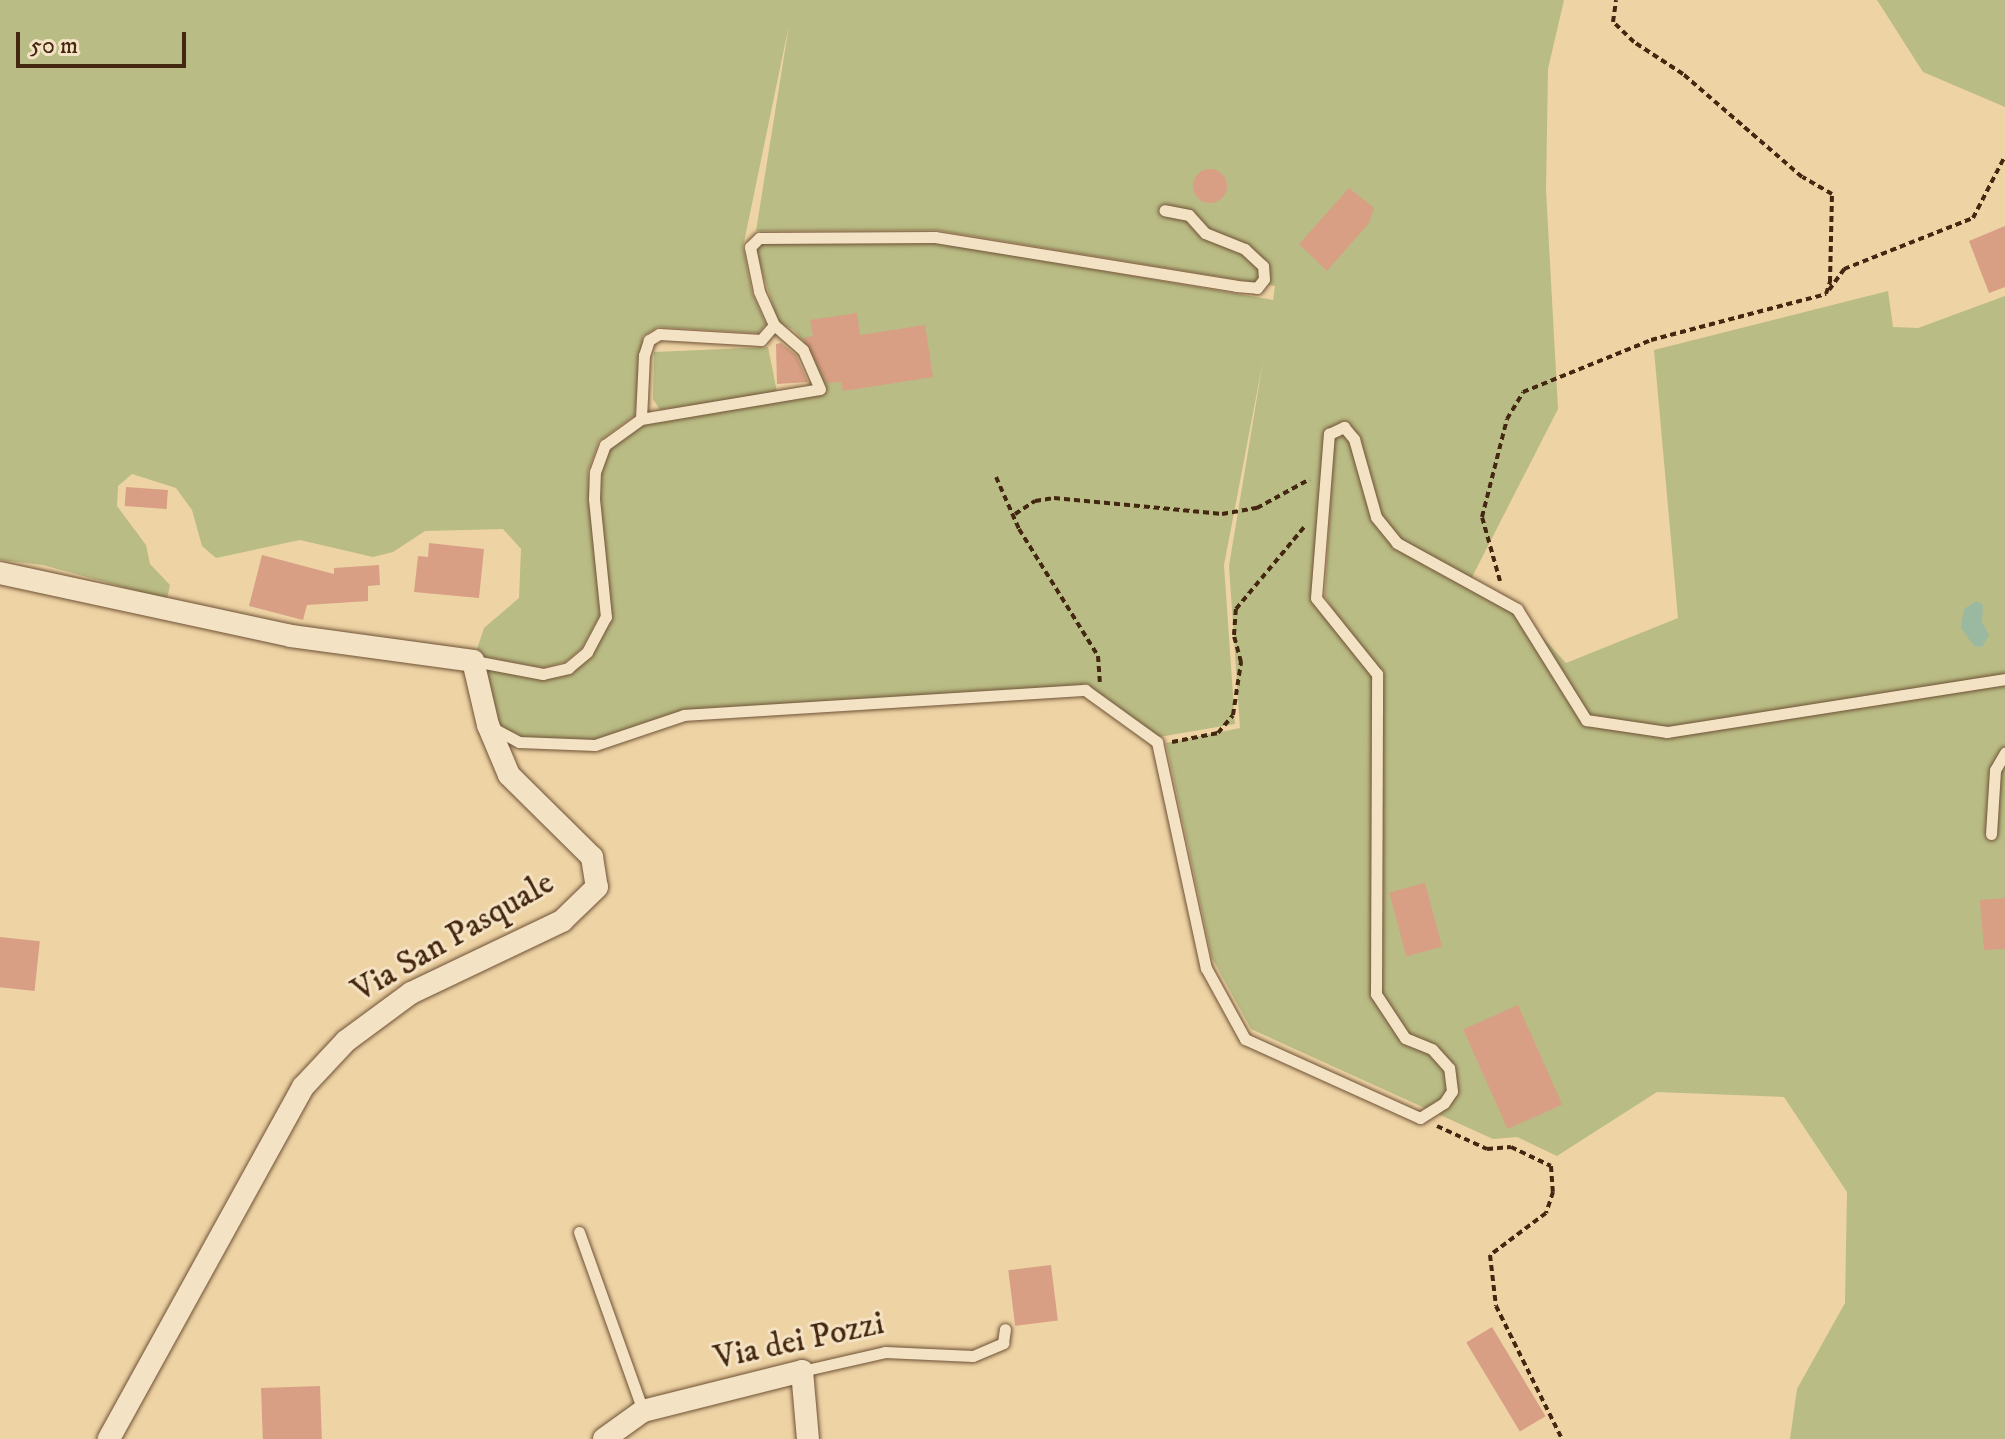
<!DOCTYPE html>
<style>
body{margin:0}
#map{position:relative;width:2005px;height:1439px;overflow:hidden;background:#eed3a5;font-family:"IM FELL DW Pica",serif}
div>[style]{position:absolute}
.green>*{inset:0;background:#babc85}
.water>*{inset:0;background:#9bb9a1}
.building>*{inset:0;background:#d89f85;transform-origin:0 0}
.round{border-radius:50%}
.path>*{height:4px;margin-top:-2px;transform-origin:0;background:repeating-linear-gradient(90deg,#442710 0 6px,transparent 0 10px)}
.roads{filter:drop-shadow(0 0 2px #6e5235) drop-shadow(0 0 2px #6e5235)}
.service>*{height:11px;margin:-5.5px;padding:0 5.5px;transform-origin:5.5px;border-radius:5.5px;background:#f4e2c4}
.minor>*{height:22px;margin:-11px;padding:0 11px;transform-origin:11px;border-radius:11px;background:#f4e2c4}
span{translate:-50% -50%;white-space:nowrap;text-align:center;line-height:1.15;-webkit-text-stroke:6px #f4e2c4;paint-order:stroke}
.street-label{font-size:34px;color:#442710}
.scale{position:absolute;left:16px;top:32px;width:170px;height:36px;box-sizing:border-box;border:4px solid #442710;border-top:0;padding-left:10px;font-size:24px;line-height:28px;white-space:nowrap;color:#442710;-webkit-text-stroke:6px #f4e2c4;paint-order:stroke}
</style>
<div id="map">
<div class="green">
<div style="clip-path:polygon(evenodd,0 0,1564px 0,1548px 69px,1546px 190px,1558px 409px,1469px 583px,1517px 609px,1566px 663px,1678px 618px,1654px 350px,1888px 291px,1893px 327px,1918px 328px,2005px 296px,2005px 1439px,1790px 1439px,1797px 1389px,1845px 1303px,1847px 1192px,1784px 1097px,1657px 1092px,1557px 1156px,1517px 1137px,1493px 1139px,1251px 1029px,1212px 958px,1166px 743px,1240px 728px,1229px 566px,1263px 361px,1224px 565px,1235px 724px,1159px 737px,1086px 685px,683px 710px,594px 740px,521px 737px,492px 721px,480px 668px,543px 680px,571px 673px,592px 656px,612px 618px,600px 498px,600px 473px,609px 449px,644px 424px,827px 392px,808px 347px,794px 330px,778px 322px,755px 248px,761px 243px,934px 242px,1273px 300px,1275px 286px,936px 230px,756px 231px,789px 25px,743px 247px,752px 293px,766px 324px,758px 333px,658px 327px,643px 336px,635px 415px,599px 441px,588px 471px,600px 615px,582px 648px,565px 662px,543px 668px,475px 655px,484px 628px,519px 598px,521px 549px,503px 529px,425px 531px,393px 552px,373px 557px,300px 540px,216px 558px,202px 546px,192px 510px,176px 488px,132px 474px,118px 486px,117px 506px,146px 545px,150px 564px,170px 585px,167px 599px,43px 565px,0 560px,0 0,1332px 474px,1325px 596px,1347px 633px,1316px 598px,1323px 487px,1332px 474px)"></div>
<div style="clip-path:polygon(1877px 0,2005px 0,2005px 107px,1923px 72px)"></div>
<div style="clip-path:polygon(768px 347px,777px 392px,660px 410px,653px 399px,654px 352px)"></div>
</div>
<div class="water">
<div style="clip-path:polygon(1976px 601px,1983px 605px,1982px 622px,1989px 635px,1982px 647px,1974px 646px,1961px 628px,1964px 609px)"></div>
</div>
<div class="building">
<div class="round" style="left:1193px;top:169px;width:34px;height:34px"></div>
<div style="clip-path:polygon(1349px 188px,1374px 208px,1369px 223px,1327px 271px,1299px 244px)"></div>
<div style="clip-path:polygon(2005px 226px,2005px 287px,1989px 293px,1969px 241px)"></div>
<div style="clip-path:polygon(857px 313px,860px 335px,925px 325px,933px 377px,843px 391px,841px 382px,827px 383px,803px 338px,813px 336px,810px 320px)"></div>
<div style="clip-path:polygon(781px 343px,796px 355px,808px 382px,777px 384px,776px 344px)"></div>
<div style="left:126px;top:487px;width:42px;height:19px;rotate:4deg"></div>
<div style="clip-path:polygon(429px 543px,484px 549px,479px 598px,414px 592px,418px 556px,428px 557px)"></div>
<div style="clip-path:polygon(262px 555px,334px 574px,334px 568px,379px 565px,380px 585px,368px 586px,368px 601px,307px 605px,303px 620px,249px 606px)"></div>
<div style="left:1425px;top:883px;width:66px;height:37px;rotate:75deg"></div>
<div style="clip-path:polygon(2005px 898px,2005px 949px,1984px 950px,1980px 900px)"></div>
<div style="left:0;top:937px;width:40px;height:50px;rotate:6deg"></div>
<div style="left:1518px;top:1005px;width:109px;height:60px;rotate:66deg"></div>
<div style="left:1051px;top:1265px;width:56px;height:43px;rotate:83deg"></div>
<div style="left:1492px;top:1327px;width:104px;height:30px;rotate:59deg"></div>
<div style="left:320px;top:1386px;width:53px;height:59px;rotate:88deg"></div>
</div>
<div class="path">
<div style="left:1829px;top:290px;width:26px;rotate:-54deg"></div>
<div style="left:1844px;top:269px;width:139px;rotate:-21.6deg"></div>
<div style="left:1973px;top:218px;width:70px;rotate:-62.7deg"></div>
<div style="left:996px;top:477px;width:57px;rotate:66.1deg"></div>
<div style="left:1019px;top:529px;width:150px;rotate:58.1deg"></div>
<div style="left:1098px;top:656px;width:26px;rotate:86deg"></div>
<div style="left:1015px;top:514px;width:24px;rotate:-33deg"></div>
<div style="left:1035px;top:501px;width:19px;rotate:-9deg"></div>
<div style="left:1054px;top:498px;width:169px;rotate:5.4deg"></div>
<div style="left:1222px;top:514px;width:36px;rotate:-10deg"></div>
<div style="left:1257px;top:508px;width:60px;rotate:-28.7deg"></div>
<div style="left:1500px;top:581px;width:66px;rotate:-105.7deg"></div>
<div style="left:1482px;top:517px;width:101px;rotate:-75.7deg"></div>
<div style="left:1507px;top:419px;width:31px;rotate:-59deg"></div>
<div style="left:1523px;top:392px;width:138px;rotate:-22.1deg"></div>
<div style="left:1651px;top:340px;width:181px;rotate:-14.7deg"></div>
<div style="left:1826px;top:294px;width:13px;rotate:-72deg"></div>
<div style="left:1830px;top:282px;width:88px;rotate:-88.7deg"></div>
<div style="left:1832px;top:194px;width:34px;rotate:-150deg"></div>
<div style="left:1802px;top:177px;width:157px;rotate:-139.1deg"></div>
<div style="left:1683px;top:74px;width:59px;rotate:-146.9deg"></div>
<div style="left:1634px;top:42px;width:29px;rotate:-136deg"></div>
<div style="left:1613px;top:22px;width:22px;rotate:-82deg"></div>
<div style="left:1172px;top:742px;width:47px;rotate:-11.1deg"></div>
<div style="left:1218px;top:733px;width:23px;rotate:-50deg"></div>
<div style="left:1233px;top:715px;width:54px;rotate:-81.4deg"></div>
<div style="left:1241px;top:662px;width:28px;rotate:-105deg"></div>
<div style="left:1234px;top:635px;width:26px;rotate:-86deg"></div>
<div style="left:1236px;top:609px;width:108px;rotate:-50.3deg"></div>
<div style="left:1437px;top:1126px;width:55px;rotate:24.7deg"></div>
<div style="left:1487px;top:1149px;width:24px;rotate:-5deg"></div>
<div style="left:1511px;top:1147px;width:44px;rotate:25.4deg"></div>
<div style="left:1551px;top:1166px;width:26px;rotate:86deg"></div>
<div style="left:1553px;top:1192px;width:22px;rotate:108deg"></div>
<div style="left:1546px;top:1213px;width:70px;rotate:143.1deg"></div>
<div style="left:1490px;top:1255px;width:51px;rotate:83.3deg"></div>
<div style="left:1496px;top:1306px;width:148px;rotate:63.6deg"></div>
</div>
<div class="roads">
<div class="service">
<div style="left:774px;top:325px;width:37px;rotate:-114deg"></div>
<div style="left:759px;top:291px;width:45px;rotate:-101.6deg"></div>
<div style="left:750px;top:247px;width:13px;rotate:-45deg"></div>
<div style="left:759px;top:238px;width:176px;rotate:-0.3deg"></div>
<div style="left:935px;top:237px;width:305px;rotate:9.2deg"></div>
<div style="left:1236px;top:286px;width:21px;rotate:5deg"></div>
<div style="left:1257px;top:288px;width:11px;rotate:-52deg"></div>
<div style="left:1264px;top:279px;width:13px;rotate:-94deg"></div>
<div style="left:1263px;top:266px;width:25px;rotate:-137deg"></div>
<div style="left:1245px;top:249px;width:43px;rotate:-158.2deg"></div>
<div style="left:1205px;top:233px;width:24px;rotate:-132deg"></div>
<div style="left:1189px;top:215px;width:25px;rotate:-169deg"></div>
<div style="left:474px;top:661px;width:70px;rotate:10.7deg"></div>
<div style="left:543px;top:674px;width:26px;rotate:-13deg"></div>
<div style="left:568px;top:668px;width:25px;rotate:-40deg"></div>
<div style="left:587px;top:652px;width:40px;rotate:-62deg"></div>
<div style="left:606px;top:617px;width:119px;rotate:-95.8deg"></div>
<div style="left:594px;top:499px;width:27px;rotate:-88deg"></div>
<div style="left:595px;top:472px;width:29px;rotate:-70deg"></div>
<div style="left:605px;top:445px;width:44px;rotate:-35.8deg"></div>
<div style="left:641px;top:419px;width:181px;rotate:-9.5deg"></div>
<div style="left:820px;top:389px;width:43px;rotate:-113.6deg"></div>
<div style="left:803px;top:350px;width:38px;rotate:-139deg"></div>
<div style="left:774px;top:325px;width:20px;rotate:131deg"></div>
<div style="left:761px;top:340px;width:102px;rotate:-176.6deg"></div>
<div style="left:659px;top:334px;width:12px;rotate:149deg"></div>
<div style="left:649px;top:340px;width:16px;rotate:108deg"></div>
<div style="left:644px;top:355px;width:64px;rotate:92.7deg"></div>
<div style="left:491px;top:727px;width:32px;rotate:28deg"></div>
<div style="left:519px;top:742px;width:76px;rotate:2.3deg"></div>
<div style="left:595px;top:745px;width:94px;rotate:-18.6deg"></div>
<div style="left:684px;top:715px;width:402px;rotate:-3.6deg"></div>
<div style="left:1085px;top:690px;width:89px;rotate:35.8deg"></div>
<div style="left:1157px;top:742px;width:231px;rotate:77.8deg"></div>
<div style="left:1206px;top:968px;width:81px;rotate:61.2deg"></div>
<div style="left:1245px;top:1039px;width:192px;rotate:24.3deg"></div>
<div style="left:1420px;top:1118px;width:28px;rotate:-32deg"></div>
<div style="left:1444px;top:1103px;width:14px;rotate:-56deg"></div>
<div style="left:1452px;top:1091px;width:23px;rotate:-97deg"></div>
<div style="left:1449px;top:1068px;width:25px;rotate:-132deg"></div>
<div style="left:1432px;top:1049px;width:29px;rotate:-158deg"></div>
<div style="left:1405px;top:1038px;width:53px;rotate:-123.4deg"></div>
<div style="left:1376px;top:994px;width:320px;rotate:-89.8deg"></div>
<div style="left:1377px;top:674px;width:97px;rotate:-128.8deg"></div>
<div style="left:1316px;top:598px;width:165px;rotate:-85.5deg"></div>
<div style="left:1329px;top:434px;width:17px;rotate:-25deg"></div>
<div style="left:1344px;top:427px;width:16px;rotate:50deg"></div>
<div style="left:1354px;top:439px;width:81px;rotate:74.2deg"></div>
<div style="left:1376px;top:517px;width:33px;rotate:51deg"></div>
<div style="left:1397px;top:543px;width:137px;rotate:28.8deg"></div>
<div style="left:1517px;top:609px;width:131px;rotate:58.1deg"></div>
<div style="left:1586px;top:720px;width:82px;rotate:8.4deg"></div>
<div style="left:1667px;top:732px;width:342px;rotate:-8.9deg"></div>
<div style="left:1991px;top:834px;width:64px;rotate:-86.4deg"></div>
<div style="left:1995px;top:770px;width:20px;rotate:-60deg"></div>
<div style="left:579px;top:1232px;width:190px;rotate:70.3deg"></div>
<div style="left:802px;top:1371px;width:85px;rotate:-12.9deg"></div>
<div style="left:885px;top:1352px;width:88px;rotate:2.6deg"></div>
<div style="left:973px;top:1356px;width:33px;rotate:-23deg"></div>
<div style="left:1003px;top:1343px;width:14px;rotate:-82deg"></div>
</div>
<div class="minor">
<div style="left:0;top:573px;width:298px;rotate:12.2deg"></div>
<div style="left:291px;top:636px;width:184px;rotate:7.8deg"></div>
<div style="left:473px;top:661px;width:66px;rotate:76.8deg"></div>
<div style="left:488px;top:725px;width:54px;rotate:67.2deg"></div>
<div style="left:509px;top:775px;width:117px;rotate:44.7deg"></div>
<div style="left:592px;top:857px;width:30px;rotate:81deg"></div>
<div style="left:597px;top:887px;width:49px;rotate:135.8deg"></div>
<div style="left:562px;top:921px;width:167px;rotate:154.5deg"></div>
<div style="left:411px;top:993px;width:81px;rotate:143.6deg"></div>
<div style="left:346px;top:1041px;width:63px;rotate:133.1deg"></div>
<div style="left:303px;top:1087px;width:402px;rotate:118.9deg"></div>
<div style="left:604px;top:1439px;width:48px;rotate:-35.7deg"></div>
<div style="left:643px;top:1411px;width:164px;rotate:-14.1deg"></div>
<div style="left:802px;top:1371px;width:68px;rotate:85deg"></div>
</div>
</div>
<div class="street-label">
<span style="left:453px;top:937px;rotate:-30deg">Via San Pasquale</span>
<span style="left:799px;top:1341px;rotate:-12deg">Via dei Pozzi</span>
</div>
<div class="scale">50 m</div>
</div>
